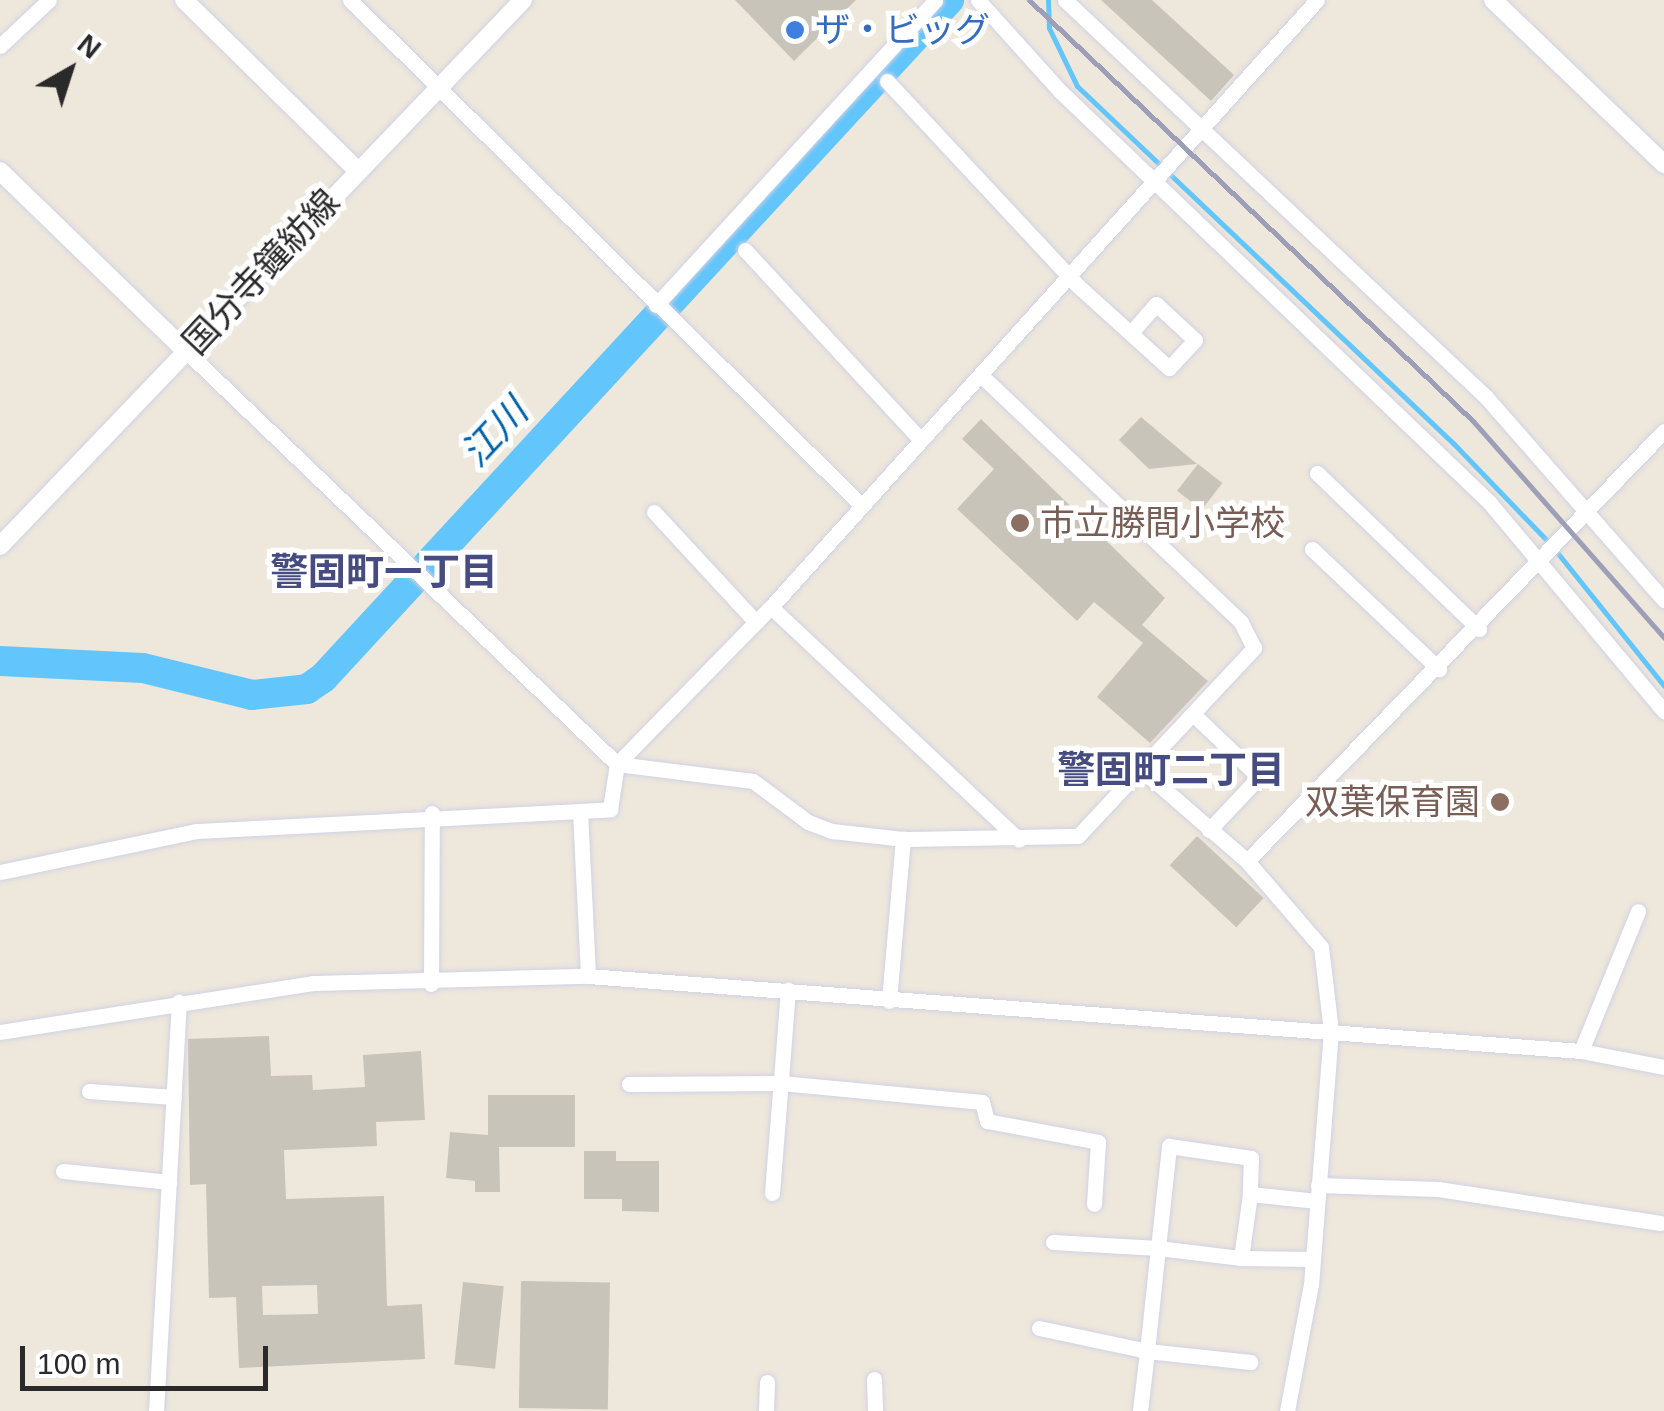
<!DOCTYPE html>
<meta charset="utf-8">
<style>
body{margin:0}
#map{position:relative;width:1664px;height:1411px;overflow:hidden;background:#eee7db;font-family:Helvetica,"Noto Sans JP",sans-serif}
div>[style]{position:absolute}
.stream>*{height:5px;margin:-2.5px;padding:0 2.5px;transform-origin:2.5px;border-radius:2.5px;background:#62c5fb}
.river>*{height:30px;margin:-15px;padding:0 15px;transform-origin:15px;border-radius:15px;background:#62c5fb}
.building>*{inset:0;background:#c9c4ba;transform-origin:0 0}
.roads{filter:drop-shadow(0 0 2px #d0d2e5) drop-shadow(0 0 2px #d0d2e5)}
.minor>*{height:15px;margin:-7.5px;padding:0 7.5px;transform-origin:7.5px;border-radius:7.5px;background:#fff}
.tertiary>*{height:18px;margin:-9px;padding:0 9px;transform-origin:9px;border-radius:9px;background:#fff}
.rail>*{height:5px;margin:-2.5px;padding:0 2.5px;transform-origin:2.5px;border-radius:2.5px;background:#9d9eb7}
.dots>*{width:28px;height:28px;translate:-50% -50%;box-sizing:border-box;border:5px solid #fff;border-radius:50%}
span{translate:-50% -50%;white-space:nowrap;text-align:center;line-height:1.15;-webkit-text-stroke:10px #fff;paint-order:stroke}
.shop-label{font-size:35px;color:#366cbe}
.left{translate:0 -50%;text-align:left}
.street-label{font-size:35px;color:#2a2a2a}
.education-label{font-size:35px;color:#785e54}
.right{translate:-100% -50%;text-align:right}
.water-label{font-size:38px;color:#0060a8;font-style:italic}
.neighbourhood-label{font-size:38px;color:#464b80;font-weight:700}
.north{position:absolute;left:20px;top:20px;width:100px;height:100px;-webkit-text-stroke:8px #fff;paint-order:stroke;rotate:39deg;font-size:28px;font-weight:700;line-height:40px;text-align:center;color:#2a2a2a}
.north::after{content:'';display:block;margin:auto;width:35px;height:45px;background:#2a2a2a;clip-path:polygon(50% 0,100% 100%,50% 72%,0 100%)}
.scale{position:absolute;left:20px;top:1346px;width:248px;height:45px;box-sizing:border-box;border:5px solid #2a2a2a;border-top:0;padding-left:12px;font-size:30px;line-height:35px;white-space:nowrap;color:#2a2a2a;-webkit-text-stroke:8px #fff;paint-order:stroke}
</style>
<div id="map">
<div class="stream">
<div style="left:1048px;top:0;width:28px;rotate:88deg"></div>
<div style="left:1049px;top:28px;width:64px;rotate:64.2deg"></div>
<div style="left:1077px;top:86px;width:520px;rotate:43.52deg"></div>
<div style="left:1454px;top:444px;width:141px;rotate:46.1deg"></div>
<div style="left:1552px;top:546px;width:179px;rotate:51.3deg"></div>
</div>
<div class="river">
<div style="left:0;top:661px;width:143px;rotate:2.8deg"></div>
<div style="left:143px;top:668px;width:112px;rotate:13.9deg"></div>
<div style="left:252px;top:695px;width:55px;rotate:-6.2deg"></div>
<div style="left:307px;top:689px;width:19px;rotate:-35deg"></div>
<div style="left:323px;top:678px;width:923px;rotate:-47.28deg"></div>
</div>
<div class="building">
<div style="clip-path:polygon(735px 0,856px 0,794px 61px)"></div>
<div style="clip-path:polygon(1101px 0,1152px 0,1234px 75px,1211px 101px)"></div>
<div style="clip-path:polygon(1141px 417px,1197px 464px,1149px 469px,1119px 440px)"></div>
<div style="clip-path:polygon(981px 419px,1165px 598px,1142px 625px,1208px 681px,1150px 743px,1097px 697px,1143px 643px,1094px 602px,1077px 621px,957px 509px,994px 469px,962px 439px)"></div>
<div style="left:1198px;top:464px;width:31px;height:34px;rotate:38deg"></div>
<div style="left:1197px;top:836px;width:91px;height:40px;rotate:43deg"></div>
<div style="clip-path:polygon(evenodd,269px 1036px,271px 1076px,312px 1075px,313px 1090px,365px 1087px,363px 1055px,421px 1051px,425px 1120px,376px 1122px,377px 1146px,284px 1150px,286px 1199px,384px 1196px,387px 1306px,422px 1304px,425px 1359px,239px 1368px,236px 1297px,209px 1298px,206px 1184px,190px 1185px,188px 1039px,269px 1036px,317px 1285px,318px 1314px,263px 1315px,262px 1286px,317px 1285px)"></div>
<div style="clip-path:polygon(488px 1095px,575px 1095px,575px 1147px,499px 1147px,500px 1192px,475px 1192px,475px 1181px,446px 1178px,450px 1132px,488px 1135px)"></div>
<div style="clip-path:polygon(584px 1151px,616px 1151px,616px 1161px,659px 1161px,659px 1212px,622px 1211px,622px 1199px,584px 1199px)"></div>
<div style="left:521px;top:1281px;width:89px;height:127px;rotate:1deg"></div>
<div style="left:463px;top:1282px;width:41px;height:83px;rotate:6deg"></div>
</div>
<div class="roads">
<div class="minor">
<div style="left:350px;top:0;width:718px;rotate:44.66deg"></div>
<div style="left:978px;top:0;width:122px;rotate:48deg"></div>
<div style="left:1060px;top:91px;width:594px;rotate:43.77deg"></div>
<div style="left:1489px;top:502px;width:273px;rotate:50.1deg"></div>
<div style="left:1065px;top:0;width:579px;rotate:43.32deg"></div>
<div style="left:1486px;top:397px;width:270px;rotate:48.8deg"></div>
<div style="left:0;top:46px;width:67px;rotate:-43.2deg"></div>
<div style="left:887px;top:81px;width:279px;rotate:47deg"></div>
<div style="left:1077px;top:285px;width:124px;rotate:42.1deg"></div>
<div style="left:1169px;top:368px;width:38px;rotate:-47deg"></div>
<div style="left:1195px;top:340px;width:53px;rotate:-137.3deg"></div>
<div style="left:1156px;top:304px;width:38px;rotate:131deg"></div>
<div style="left:745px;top:250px;width:259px;rotate:47.2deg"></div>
<div style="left:656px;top:305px;width:413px;rotate:-47.5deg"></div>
<div style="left:187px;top:352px;width:596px;rotate:43.78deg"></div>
<div style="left:617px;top:764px;width:137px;rotate:7.1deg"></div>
<div style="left:753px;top:781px;width:69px;rotate:36.7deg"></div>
<div style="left:808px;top:822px;width:26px;rotate:21deg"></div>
<div style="left:832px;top:831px;width:71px;rotate:6.4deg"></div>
<div style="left:903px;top:839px;width:175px;rotate:-1deg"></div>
<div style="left:1078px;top:836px;width:258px;rotate:-46.9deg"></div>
<div style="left:1254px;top:648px;width:29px;rotate:-117deg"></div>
<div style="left:1241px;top:622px;width:359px;rotate:-136.5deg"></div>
<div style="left:1317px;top:473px;width:225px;rotate:43.9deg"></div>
<div style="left:654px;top:512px;width:150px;rotate:47.2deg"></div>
<div style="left:1312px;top:549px;width:175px;rotate:43.4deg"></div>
<div style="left:771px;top:607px;width:340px;rotate:43.2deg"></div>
<div style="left:1193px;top:714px;width:91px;rotate:43.7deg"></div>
<div style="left:1259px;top:777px;width:73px;rotate:133.3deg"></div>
<div style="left:1142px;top:770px;width:139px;rotate:40.9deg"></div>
<div style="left:1247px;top:861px;width:113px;rotate:49.3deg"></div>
<div style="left:1321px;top:947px;width:85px;rotate:83.2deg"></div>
<div style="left:1331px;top:1031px;width:254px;rotate:94.5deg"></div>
<div style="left:1311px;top:1284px;width:129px;rotate:100.7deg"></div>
<div style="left:580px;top:811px;width:165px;rotate:87.2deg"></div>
<div style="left:1247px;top:861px;width:599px;rotate:-45.88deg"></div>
<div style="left:0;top:872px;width:200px;rotate:-11.8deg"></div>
<div style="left:196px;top:831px;width:415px;rotate:-3deg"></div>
<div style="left:610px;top:809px;width:46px;rotate:-81.2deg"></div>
<div style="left:617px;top:764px;width:220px;rotate:-45.6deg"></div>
<div style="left:771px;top:607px;width:816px;rotate:-48.03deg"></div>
<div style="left:431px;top:984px;width:171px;rotate:-89.7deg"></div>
<div style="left:889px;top:1001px;width:163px;rotate:-85.1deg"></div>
<div style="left:0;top:1032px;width:317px;rotate:-8.9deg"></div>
<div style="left:313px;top:983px;width:275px;rotate:-1.5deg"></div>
<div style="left:588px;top:976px;width:996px;rotate:4.32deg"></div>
<div style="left:1581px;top:1051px;width:85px;rotate:10.9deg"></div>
<div style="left:1581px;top:1051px;width:151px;rotate:-67.8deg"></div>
<div style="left:629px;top:1084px;width:152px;rotate:-0.4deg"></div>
<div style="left:781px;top:1083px;width:202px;rotate:5.4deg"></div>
<div style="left:982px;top:1102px;width:20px;rotate:75deg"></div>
<div style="left:987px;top:1121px;width:113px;rotate:10.7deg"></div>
<div style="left:1098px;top:1142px;width:62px;rotate:93.7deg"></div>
<div style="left:89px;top:1091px;width:85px;rotate:4deg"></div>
<div style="left:63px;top:1171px;width:107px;rotate:5.9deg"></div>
<div style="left:1318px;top:1185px;width:120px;rotate:1.9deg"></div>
<div style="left:1438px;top:1189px;width:225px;rotate:8.7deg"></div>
<div style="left:772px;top:1193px;width:204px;rotate:-85.5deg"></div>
<div style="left:1053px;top:1242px;width:105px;rotate:3.3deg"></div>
<div style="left:1158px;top:1248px;width:103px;rotate:-83.8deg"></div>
<div style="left:1169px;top:1146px;width:83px;rotate:8.3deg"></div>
<div style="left:1251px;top:1158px;width:36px;rotate:92deg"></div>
<div style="left:1250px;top:1194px;width:67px;rotate:6deg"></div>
<div style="left:1241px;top:1258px;width:72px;rotate:0.8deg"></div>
<div style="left:1039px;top:1328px;width:110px;rotate:12deg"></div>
<div style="left:1147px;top:1351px;width:104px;rotate:-83.9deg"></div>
<div style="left:1158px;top:1248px;width:84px;rotate:6.9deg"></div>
<div style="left:1241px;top:1258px;width:65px;rotate:-82deg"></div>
<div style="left:874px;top:1379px;width:32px;rotate:88deg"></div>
<div style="left:156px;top:1411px;width:410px;rotate:-86.8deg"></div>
<div style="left:766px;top:1411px;width:29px;rotate:-88deg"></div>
<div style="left:1140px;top:1411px;width:60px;rotate:-83.3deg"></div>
<div style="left:1147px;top:1351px;width:104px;rotate:6.1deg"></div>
</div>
<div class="tertiary">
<div style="left:184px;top:0;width:241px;rotate:44.5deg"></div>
<div style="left:1493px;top:0;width:237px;rotate:43.8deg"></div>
<div style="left:0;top:171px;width:260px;rotate:44.1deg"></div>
<div style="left:0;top:546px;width:756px;rotate:-46.23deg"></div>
</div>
</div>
<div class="rail">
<div style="left:1029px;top:0;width:612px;rotate:43.48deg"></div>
<div style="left:1473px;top:421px;width:289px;rotate:48.6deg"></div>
</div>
<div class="dots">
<div style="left:795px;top:30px;background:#3f7fe0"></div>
<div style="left:1020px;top:523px;background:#8d6e63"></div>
<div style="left:1500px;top:802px;background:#8d6e63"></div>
</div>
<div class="shop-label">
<span class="left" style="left:815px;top:30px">ザ・ビッグ</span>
</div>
<div class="street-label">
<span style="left:261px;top:272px;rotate:-47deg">国分寺鐘紡線</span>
</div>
<div class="education-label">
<span class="left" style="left:1040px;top:523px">市立勝間小学校</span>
<span class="right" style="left:1480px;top:802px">双葉保育園</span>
</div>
<div class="water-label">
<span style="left:495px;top:433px;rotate:-47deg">江川</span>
</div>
<div class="neighbourhood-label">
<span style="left:384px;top:573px">警固町一丁目</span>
<span style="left:1171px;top:771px">警固町二丁目</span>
</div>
<div class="north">N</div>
<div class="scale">100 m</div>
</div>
